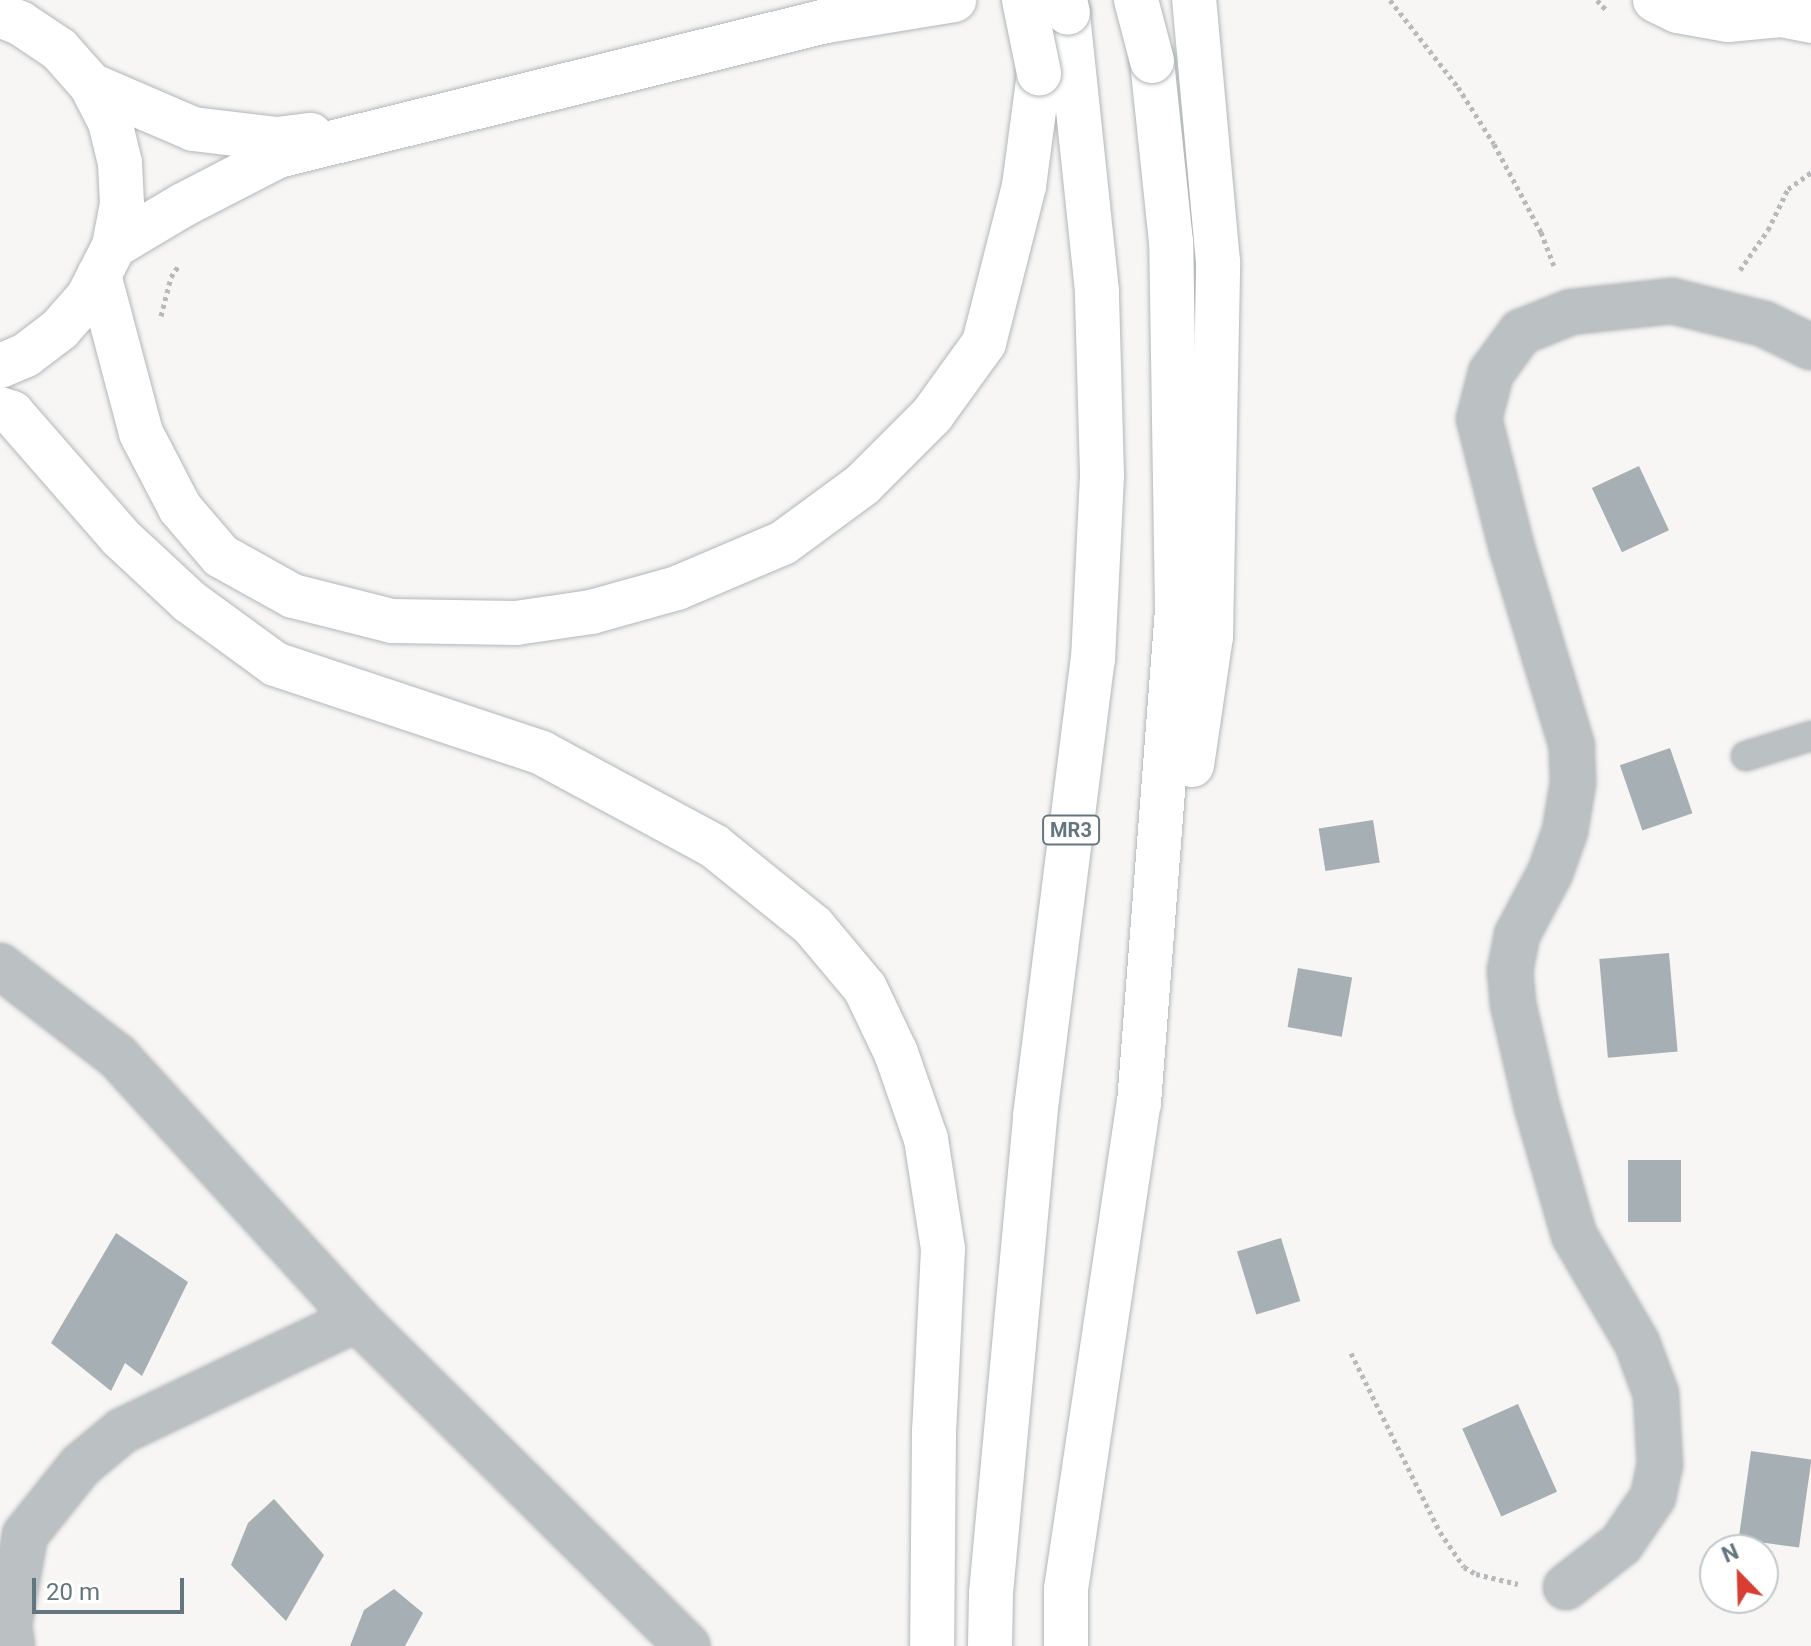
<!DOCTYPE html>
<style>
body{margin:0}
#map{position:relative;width:1811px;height:1646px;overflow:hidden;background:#f7f6f4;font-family:Roboto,sans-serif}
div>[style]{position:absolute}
.building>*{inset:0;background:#a6afb3;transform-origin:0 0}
.path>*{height:5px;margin-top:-2.5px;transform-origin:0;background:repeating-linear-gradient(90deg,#b6babc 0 4px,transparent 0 8px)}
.roads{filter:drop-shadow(0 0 2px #b2b7ba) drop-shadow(0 0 2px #b2b7ba)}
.service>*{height:28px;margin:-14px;padding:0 14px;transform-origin:14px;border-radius:14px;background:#bbc1c3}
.minor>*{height:44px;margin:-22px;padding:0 22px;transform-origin:22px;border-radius:22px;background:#bbc1c3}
.primary>*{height:44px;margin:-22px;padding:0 22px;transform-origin:22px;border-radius:22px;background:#fff}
.motorway>*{height:44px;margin:-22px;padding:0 22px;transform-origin:22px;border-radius:22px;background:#fff}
.bridges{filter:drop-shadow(0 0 2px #b1b6b8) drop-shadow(0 0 2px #b1b6b8)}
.motorway-bridge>*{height:44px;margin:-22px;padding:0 22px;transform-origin:22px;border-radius:22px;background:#fff}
span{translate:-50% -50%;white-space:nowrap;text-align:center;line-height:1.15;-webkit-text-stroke:8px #fff;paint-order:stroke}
.shield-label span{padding:2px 6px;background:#fff;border:2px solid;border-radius:6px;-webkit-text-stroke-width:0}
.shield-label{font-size:20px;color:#64767d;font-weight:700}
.north{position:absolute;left:1699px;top:1534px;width:80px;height:80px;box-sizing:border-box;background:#fff;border:2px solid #c1c8cb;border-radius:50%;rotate:337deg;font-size:22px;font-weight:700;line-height:32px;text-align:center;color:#64767d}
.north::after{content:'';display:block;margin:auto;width:28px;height:36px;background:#d93e32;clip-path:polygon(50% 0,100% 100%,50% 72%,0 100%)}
.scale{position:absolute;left:32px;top:1578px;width:152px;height:36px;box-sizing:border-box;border:4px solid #64767d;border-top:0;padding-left:10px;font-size:24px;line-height:28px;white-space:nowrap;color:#64767d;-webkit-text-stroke:6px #fff;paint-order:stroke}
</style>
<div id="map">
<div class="building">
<div style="left:1639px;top:466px;width:71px;height:52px;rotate:65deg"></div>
<div style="left:1670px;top:748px;width:69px;height:53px;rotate:71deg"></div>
<div style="left:1373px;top:820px;width:43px;height:55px;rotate:81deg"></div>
<div style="left:1669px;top:953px;width:99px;height:70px;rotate:85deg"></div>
<div style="left:1298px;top:968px;width:55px;height:60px;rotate:10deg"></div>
<div style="left:1628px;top:1160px;width:53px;height:62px"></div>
<div style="clip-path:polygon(116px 1233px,188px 1282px,142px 1376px,125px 1363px,111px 1391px,51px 1343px)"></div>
<div style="left:1281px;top:1238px;width:66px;height:46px;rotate:73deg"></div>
<div style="left:1518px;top:1404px;width:96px;height:61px;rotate:66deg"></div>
<div style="left:1751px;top:1451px;width:61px;height:89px;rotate:8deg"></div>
<div style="clip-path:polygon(274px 1499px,324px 1555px,286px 1621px,231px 1565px,248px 1523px)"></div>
<div style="clip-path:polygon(394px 1589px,423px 1613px,405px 1646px,350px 1646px,364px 1610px)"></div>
</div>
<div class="path">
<div style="left:1390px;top:0;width:110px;rotate:52deg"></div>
<div style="left:1458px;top:87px;width:67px;rotate:57.7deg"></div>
<div style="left:1494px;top:144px;width:100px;rotate:61.9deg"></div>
<div style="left:1541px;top:232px;width:36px;rotate:69deg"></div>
<div style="left:1597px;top:0;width:16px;rotate:47deg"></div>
<div style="left:1740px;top:270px;width:49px;rotate:-55deg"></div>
<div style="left:1768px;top:230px;width:46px;rotate:-64deg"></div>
<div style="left:1788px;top:189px;width:29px;rotate:-36deg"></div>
<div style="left:161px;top:316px;width:40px;rotate:-75.6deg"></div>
<div style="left:171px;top:277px;width:14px;rotate:-56deg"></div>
<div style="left:1351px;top:1353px;width:200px;rotate:63.6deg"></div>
<div style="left:1440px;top:1532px;width:42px;rotate:55.6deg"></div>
<div style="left:1464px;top:1567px;width:14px;rotate:30deg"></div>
<div style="left:1476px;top:1574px;width:43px;rotate:13.4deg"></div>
</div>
<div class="roads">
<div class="service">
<div style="left:1746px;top:756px;width:68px;rotate:-17.1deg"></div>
</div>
<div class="minor">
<div style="left:0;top:966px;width:148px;rotate:37.6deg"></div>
<div style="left:117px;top:1056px;width:356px;rotate:47.6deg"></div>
<div style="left:357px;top:1319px;width:465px;rotate:44.7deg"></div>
<div style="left:1566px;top:1587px;width:70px;rotate:-38deg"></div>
<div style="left:1621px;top:1544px;width:57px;rotate:-55.8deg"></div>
<div style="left:1653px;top:1497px;width:33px;rotate:-78deg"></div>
<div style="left:1660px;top:1465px;width:71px;rotate:-93.2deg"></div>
<div style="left:1656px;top:1394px;width:54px;rotate:-110.4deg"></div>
<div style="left:1637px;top:1343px;width:125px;rotate:-120.3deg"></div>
<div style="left:1574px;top:1235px;width:133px;rotate:-106.1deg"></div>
<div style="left:1537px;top:1107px;width:106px;rotate:-103.1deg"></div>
<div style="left:1513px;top:1004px;width:33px;rotate:-95deg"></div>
<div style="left:1510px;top:971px;width:37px;rotate:-79deg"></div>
<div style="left:1517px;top:935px;width:70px;rotate:-62deg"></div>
<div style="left:1550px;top:873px;width:45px;rotate:-70.3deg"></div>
<div style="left:1565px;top:831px;width:49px;rotate:-80.5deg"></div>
<div style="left:1573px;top:783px;width:37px;rotate:-92deg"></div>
<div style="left:1572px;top:746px;width:206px;rotate:-106.9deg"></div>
<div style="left:1512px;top:549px;width:134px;rotate:-104.2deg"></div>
<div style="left:1479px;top:419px;width:48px;rotate:-75.4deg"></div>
<div style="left:1491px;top:373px;width:51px;rotate:-53.8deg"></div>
<div style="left:1521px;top:332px;width:54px;rotate:-21.8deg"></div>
<div style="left:1571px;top:312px;width:102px;rotate:-6.2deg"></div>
<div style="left:1672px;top:301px;width:95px;rotate:14deg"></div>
<div style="left:1764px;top:324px;width:52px;rotate:26.1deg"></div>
<div style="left:12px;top:1646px;width:21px;rotate:-98deg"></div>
<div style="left:9px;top:1625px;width:91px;rotate:-79.9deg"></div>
<div style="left:25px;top:1535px;width:88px;rotate:-51.4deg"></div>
<div style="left:80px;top:1466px;width:55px;rotate:-39.8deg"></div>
<div style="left:122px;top:1431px;width:260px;rotate:-25.5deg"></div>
</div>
<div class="primary">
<div style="left:1655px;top:0;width:25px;rotate:26deg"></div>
<div style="left:1678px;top:11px;width:51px;rotate:10.2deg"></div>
<div style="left:1728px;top:20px;width:53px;rotate:-5.4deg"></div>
<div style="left:1781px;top:15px;width:31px;rotate:11deg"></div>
<div style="left:0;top:15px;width:22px;rotate:22deg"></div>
<div style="left:20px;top:23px;width:47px;rotate:33.7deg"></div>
<div style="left:59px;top:49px;width:48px;rotate:48.4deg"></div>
<div style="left:91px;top:85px;width:42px;rotate:62.8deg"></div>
<div style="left:110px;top:122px;width:42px;rotate:76.3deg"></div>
<div style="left:120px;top:163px;width:41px;rotate:87.2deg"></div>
<div style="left:122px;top:204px;width:43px;rotate:100.8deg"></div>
<div style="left:114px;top:246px;width:57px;rotate:117deg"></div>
<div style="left:88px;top:297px;width:43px;rotate:131.2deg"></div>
<div style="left:60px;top:329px;width:43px;rotate:142.6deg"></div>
<div style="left:26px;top:355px;width:28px;rotate:157deg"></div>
<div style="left:91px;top:85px;width:111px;rotate:23.3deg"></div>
<div style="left:193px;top:129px;width:85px;rotate:6.8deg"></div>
<div style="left:277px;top:139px;width:34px;rotate:-7deg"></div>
<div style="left:114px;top:246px;width:80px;rotate:-30.7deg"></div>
<div style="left:183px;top:205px;width:107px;rotate:-27.3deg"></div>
<div style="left:278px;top:156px;width:564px;rotate:-13.84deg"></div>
<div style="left:826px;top:21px;width:130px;rotate:-9.3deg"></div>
</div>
<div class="motorway">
<div style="left:99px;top:275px;width:163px;rotate:75.1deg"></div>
<div style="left:141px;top:433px;width:85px;rotate:62.5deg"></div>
<div style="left:180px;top:508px;width:63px;rotate:49.5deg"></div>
<div style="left:221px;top:556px;width:82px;rotate:29.1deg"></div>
<div style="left:293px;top:596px;width:102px;rotate:14.2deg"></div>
<div style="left:392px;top:621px;width:124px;rotate:0.9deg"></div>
<div style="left:516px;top:623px;width:76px;rotate:-8.3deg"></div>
<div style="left:591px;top:612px;width:89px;rotate:-15.6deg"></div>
<div style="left:677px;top:588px;width:115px;rotate:-23deg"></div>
<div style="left:783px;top:543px;width:98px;rotate:-36.3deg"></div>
<div style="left:862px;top:485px;width:99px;rotate:-45deg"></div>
<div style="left:932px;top:415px;width:89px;rotate:-54.2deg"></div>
<div style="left:984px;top:343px;width:162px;rotate:-75.7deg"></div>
<div style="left:1024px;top:186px;width:114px;rotate:-82.4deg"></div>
<div style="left:0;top:409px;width:13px;rotate:18deg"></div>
<div style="left:12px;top:413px;width:164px;rotate:48.9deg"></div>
<div style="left:120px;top:537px;width:96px;rotate:42.9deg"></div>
<div style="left:190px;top:602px;width:105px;rotate:36.1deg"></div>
<div style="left:275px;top:664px;width:281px;rotate:18.4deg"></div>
<div style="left:542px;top:753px;width:196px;rotate:28.4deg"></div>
<div style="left:714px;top:846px;width:127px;rotate:38.9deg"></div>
<div style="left:813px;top:926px;width:81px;rotate:50deg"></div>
<div style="left:865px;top:988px;width:72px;rotate:64.5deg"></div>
<div style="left:896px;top:1053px;width:91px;rotate:70.8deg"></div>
<div style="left:926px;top:1139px;width:111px;rotate:81.2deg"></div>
<div style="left:943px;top:1249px;width:181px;rotate:92.8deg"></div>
<div style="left:934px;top:1430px;width:216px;rotate:90.5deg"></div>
<div style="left:1192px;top:765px;width:129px;rotate:-81.6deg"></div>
<div style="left:1211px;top:637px;width:375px;rotate:-88.9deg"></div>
<div style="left:1218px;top:262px;width:263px;rotate:-95.2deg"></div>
<div style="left:990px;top:1646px;width:53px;rotate:-88.9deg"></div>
<div style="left:991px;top:1593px;width:479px;rotate:-84.7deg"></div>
<div style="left:1035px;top:1116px;width:460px;rotate:-82.8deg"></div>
<div style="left:1093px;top:660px;width:185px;rotate:-87.2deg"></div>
<div style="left:1102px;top:475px;width:184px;rotate:-91.6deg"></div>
<div style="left:1097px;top:291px;width:280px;rotate:-96deg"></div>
<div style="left:1066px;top:1646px;width:57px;rotate:-90deg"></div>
<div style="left:1066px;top:1589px;width:491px;rotate:-81.5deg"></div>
<div style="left:1139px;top:1103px;width:494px;rotate:-85.6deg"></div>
<div style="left:1177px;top:610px;width:368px;rotate:-90.9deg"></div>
<div style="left:1171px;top:242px;width:182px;rotate:-96deg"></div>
</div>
</div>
<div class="bridges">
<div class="motorway-bridge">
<div style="left:1024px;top:0;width:75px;rotate:78.4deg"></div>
<div style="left:1065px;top:0;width:13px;rotate:77deg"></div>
<div style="left:1136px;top:0;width:63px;rotate:75.3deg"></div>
</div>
</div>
<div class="shield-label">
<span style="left:1071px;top:830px">MR3</span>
</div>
<div class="north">N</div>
<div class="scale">20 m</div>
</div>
